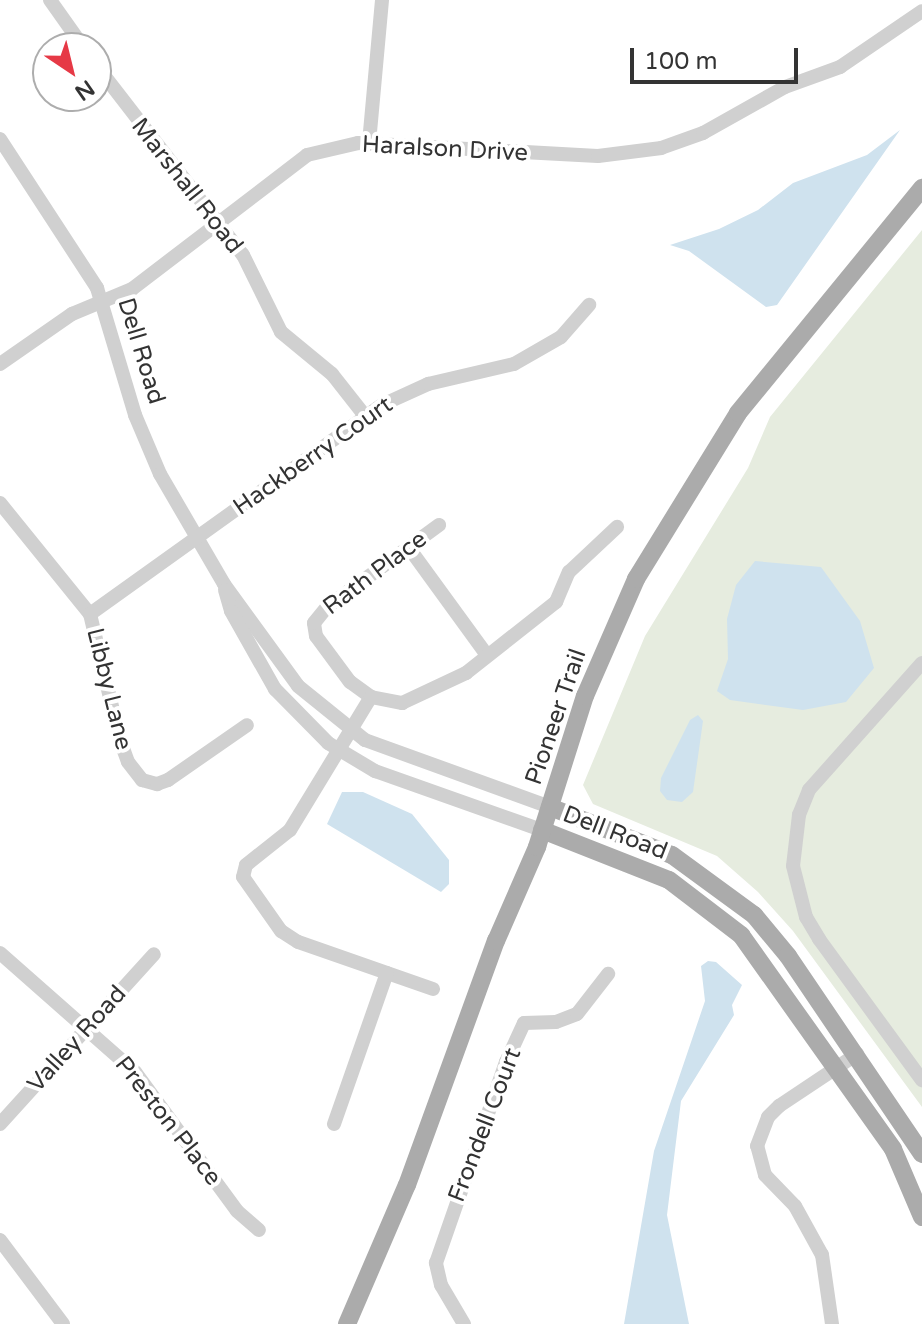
<!DOCTYPE html>
<style>
body{margin:0}
#map{position:relative;width:922px;height:1324px;overflow:hidden;background:#fff;font-family:"Varela Round",sans-serif}
div>[style]{position:absolute}
.green>*{inset:0;background:#e6ecdf}
.water>*{inset:0;background:#cfe2ee}
.minor>*{height:14px;margin:-7px;padding:0 7px;transform-origin:7px;border-radius:7px;background:#d0d0d0}
.major>*{height:18px;margin:-9px;padding:0 9px;transform-origin:9px;border-radius:9px;background:#ababab}
span{translate:-50% -50%;white-space:nowrap;text-align:center;line-height:1.15;-webkit-text-stroke:8px #fff;paint-order:stroke}
.street-label{font-size:24px;color:#333}
.north{position:absolute;left:32px;top:32px;width:80px;height:80px;box-sizing:border-box;background:#fff;border:2px solid #adadad;border-radius:50%;rotate:145deg;font-size:22px;font-weight:700;line-height:32px;text-align:center;color:#333}
.north::after{content:'';display:block;margin:auto;width:28px;height:36px;background:#e63946;clip-path:polygon(50% 0,100% 100%,50% 72%,0 100%)}
.scale{position:absolute;left:630px;top:48px;width:168px;height:36px;box-sizing:border-box;border:4px solid #333;border-top:0;padding-left:10px;font-size:24px;line-height:28px;white-space:nowrap;color:#333;-webkit-text-stroke:6px #fff;paint-order:stroke}
</style>
<div id="map">
<div class="green">
<div style="clip-path:polygon(922px 230px,922px 1107px,793px 931px,758px 892px,717px 856px,593px 804px,583px 785px,645px 636px,748px 468px,770px 417px)"></div>
</div>
<div class="water">
<div style="clip-path:polygon(900px 130px,777px 305px,766px 307px,689px 251px,670px 245px,719px 229px,758px 210px,793px 183px,867px 155px)"></div>
<div style="clip-path:polygon(755px 561px,821px 567px,860px 621px,874px 668px,846px 702px,803px 710px,730px 700px,717px 691px,728px 659px,727px 619px,736px 585px)"></div>
<div style="clip-path:polygon(698px 715px,703px 721px,693px 792px,682px 802px,667px 800px,660px 791px,661px 778px,690px 720px)"></div>
<div style="clip-path:polygon(342px 792px,363px 792px,412px 814px,449px 860px,449px 884px,441px 892px,327px 824px)"></div>
<div style="clip-path:polygon(708px 961px,716px 962px,742px 985px,732px 1005px,734px 1015px,681px 1101px,667px 1215px,689px 1324px,624px 1324px,654px 1151px,705px 1001px,701px 966px)"></div>
</div>
<div class="minor">
<div style="left:50px;top:0;width:59px;rotate:54.7deg"></div>
<div style="left:96px;top:65px;width:240px;rotate:52.3deg"></div>
<div style="left:243px;top:255px;width:86px;rotate:63.7deg"></div>
<div style="left:281px;top:332px;width:66px;rotate:39.5deg"></div>
<div style="left:332px;top:374px;width:53px;rotate:51.8deg"></div>
<div style="left:0;top:139px;width:178px;rotate:56.9deg"></div>
<div style="left:97px;top:288px;width:133px;rotate:73.3deg"></div>
<div style="left:135px;top:415px;width:64px;rotate:67deg"></div>
<div style="left:160px;top:474px;width:127px;rotate:59.8deg"></div>
<div style="left:224px;top:584px;width:126px;rotate:54deg"></div>
<div style="left:298px;top:686px;width:86px;rotate:38.9deg"></div>
<div style="left:365px;top:740px;width:197px;rotate:19.9deg"></div>
<div style="left:369px;top:143px;width:144px;rotate:-84.8deg"></div>
<div style="left:0;top:364px;width:88px;rotate:-34.8deg"></div>
<div style="left:72px;top:314px;width:65px;rotate:-22.6deg"></div>
<div style="left:132px;top:289px;width:220px;rotate:-37.4deg"></div>
<div style="left:307px;top:155px;width:52px;rotate:-13.2deg"></div>
<div style="left:358px;top:143px;width:240px;rotate:3.1deg"></div>
<div style="left:598px;top:156px;width:64px;rotate:-7.2deg"></div>
<div style="left:661px;top:148px;width:45px;rotate:-19.7deg"></div>
<div style="left:703px;top:133px;width:94px;rotate:-29.3deg"></div>
<div style="left:785px;top:87px;width:59px;rotate:-20deg"></div>
<div style="left:840px;top:67px;width:99px;rotate:-34.3deg"></div>
<div style="left:0;top:503px;width:143px;rotate:51deg"></div>
<div style="left:90px;top:614px;width:130px;rotate:76.6deg"></div>
<div style="left:120px;top:740px;width:23px;rotate:70deg"></div>
<div style="left:128px;top:762px;width:23px;rotate:52deg"></div>
<div style="left:142px;top:780px;width:16px;rotate:15deg"></div>
<div style="left:157px;top:784px;width:12px;rotate:-20deg"></div>
<div style="left:168px;top:780px;width:96px;rotate:-34.8deg"></div>
<div style="left:409px;top:548px;width:131px;rotate:54deg"></div>
<div style="left:225px;top:590px;width:22px;rotate:74deg"></div>
<div style="left:231px;top:611px;width:90px;rotate:60.6deg"></div>
<div style="left:275px;top:689px;width:76px;rotate:45.5deg"></div>
<div style="left:328px;top:743px;width:55px;rotate:30.8deg"></div>
<div style="left:375px;top:771px;width:177px;rotate:19.5deg"></div>
<div style="left:90px;top:614px;width:359px;rotate:-35.6deg"></div>
<div style="left:382px;top:405px;width:51px;rotate:-24.5deg"></div>
<div style="left:428px;top:384px;width:88px;rotate:-13.1deg"></div>
<div style="left:514px;top:364px;width:54px;rotate:-29.9deg"></div>
<div style="left:561px;top:337px;width:43px;rotate:-48.8deg"></div>
<div style="left:922px;top:663px;width:170px;rotate:131.7deg"></div>
<div style="left:809px;top:790px;width:27px;rotate:112deg"></div>
<div style="left:799px;top:815px;width:51px;rotate:96.7deg"></div>
<div style="left:793px;top:866px;width:53px;rotate:75.7deg"></div>
<div style="left:806px;top:917px;width:26px;rotate:59deg"></div>
<div style="left:819px;top:939px;width:175px;rotate:53.9deg"></div>
<div style="left:371px;top:697px;width:26px;rotate:-144deg"></div>
<div style="left:350px;top:682px;width:57px;rotate:-126.5deg"></div>
<div style="left:316px;top:636px;width:13px;rotate:-99deg"></div>
<div style="left:314px;top:623px;width:21px;rotate:-51deg"></div>
<div style="left:327px;top:607px;width:139px;rotate:-36.2deg"></div>
<div style="left:0;top:953px;width:180px;rotate:41.4deg"></div>
<div style="left:135px;top:1072px;width:172px;rotate:53.7deg"></div>
<div style="left:237px;top:1211px;width:29px;rotate:41deg"></div>
<div style="left:433px;top:989px;width:143px;rotate:-160.8deg"></div>
<div style="left:298px;top:942px;width:20px;rotate:-147deg"></div>
<div style="left:281px;top:931px;width:66px;rotate:-125.1deg"></div>
<div style="left:243px;top:877px;width:12px;rotate:-76deg"></div>
<div style="left:246px;top:865px;width:56px;rotate:-38.5deg"></div>
<div style="left:290px;top:830px;width:156px;rotate:-58.7deg"></div>
<div style="left:371px;top:697px;width:32px;rotate:11deg"></div>
<div style="left:402px;top:703px;width:71px;rotate:-25.1deg"></div>
<div style="left:466px;top:673px;width:115px;rotate:-38.3deg"></div>
<div style="left:556px;top:602px;width:33px;rotate:-67deg"></div>
<div style="left:569px;top:572px;width:66px;rotate:-43.2deg"></div>
<div style="left:0;top:1124px;width:229px;rotate:-47.8deg"></div>
<div style="left:334px;top:1124px;width:160px;rotate:-70.7deg"></div>
<div style="left:0;top:1240px;width:105px;rotate:53.1deg"></div>
<div style="left:464px;top:1324px;width:45px;rotate:-120.5deg"></div>
<div style="left:441px;top:1285px;width:23px;rotate:-103deg"></div>
<div style="left:436px;top:1263px;width:213px;rotate:-70.8deg"></div>
<div style="left:506px;top:1062px;width:43px;rotate:-65.2deg"></div>
<div style="left:524px;top:1023px;width:32px;rotate:-2deg"></div>
<div style="left:556px;top:1022px;width:22px;rotate:-21deg"></div>
<div style="left:577px;top:1014px;width:51px;rotate:-52.2deg"></div>
<div style="left:832px;top:1324px;width:70px;rotate:-98.2deg"></div>
<div style="left:822px;top:1255px;width:56px;rotate:-118.9deg"></div>
<div style="left:795px;top:1206px;width:43px;rotate:-134.1deg"></div>
<div style="left:765px;top:1175px;width:30px;rotate:-105deg"></div>
<div style="left:757px;top:1146px;width:31px;rotate:-69deg"></div>
<div style="left:768px;top:1117px;width:16px;rotate:-45deg"></div>
<div style="left:779px;top:1106px;width:94px;rotate:-33.7deg"></div>
</div>
<div class="major">
<div style="left:550px;top:807px;width:131px;rotate:21.5deg"></div>
<div style="left:672px;top:855px;width:102px;rotate:36.2deg"></div>
<div style="left:754px;top:915px;width:53px;rotate:50.3deg"></div>
<div style="left:788px;top:956px;width:239px;rotate:55.9deg"></div>
<div style="left:542px;top:830px;width:136px;rotate:21.5deg"></div>
<div style="left:669px;top:880px;width:91px;rotate:37.4deg"></div>
<div style="left:741px;top:935px;width:262px;rotate:54.6deg"></div>
<div style="left:893px;top:1149px;width:74px;rotate:66.9deg"></div>
<div style="left:347px;top:1324px;width:151px;rotate:-66.7deg"></div>
<div style="left:407px;top:1185px;width:260px;rotate:-70deg"></div>
<div style="left:496px;top:941px;width:103px;rotate:-66.4deg"></div>
<div style="left:537px;top:847px;width:158px;rotate:-72.4deg"></div>
<div style="left:585px;top:696px;width:128px;rotate:-66.4deg"></div>
<div style="left:636px;top:579px;width:195px;rotate:-58.4deg"></div>
<div style="left:738px;top:413px;width:291px;rotate:-50.7deg"></div>
</div>
<div class="street-label">
<span style="left:445px;top:149px;rotate:3deg">Haralson Drive</span>
<span style="left:187px;top:186px;rotate:52deg">Marshall Road</span>
<span style="left:141px;top:351px;rotate:73deg">Dell Road</span>
<span style="left:313px;top:456px;rotate:-35deg">Hackberry Court</span>
<span style="left:375px;top:573px;rotate:-37deg">Rath Place</span>
<span style="left:109px;top:689px;rotate:76deg">Libby Lane</span>
<span style="left:556px;top:717px;rotate:-71deg">Pioneer Trail</span>
<span style="left:615px;top:833px;rotate:21deg">Dell Road</span>
<span style="left:77px;top:1039px;rotate:-48deg">Valley Road</span>
<span style="left:168px;top:1121px;rotate:52deg">Preston Place</span>
<span style="left:485px;top:1125px;rotate:-69deg">Frondell Court</span>
</div>
<div class="north">N</div>
<div class="scale">100 m</div>
</div>
